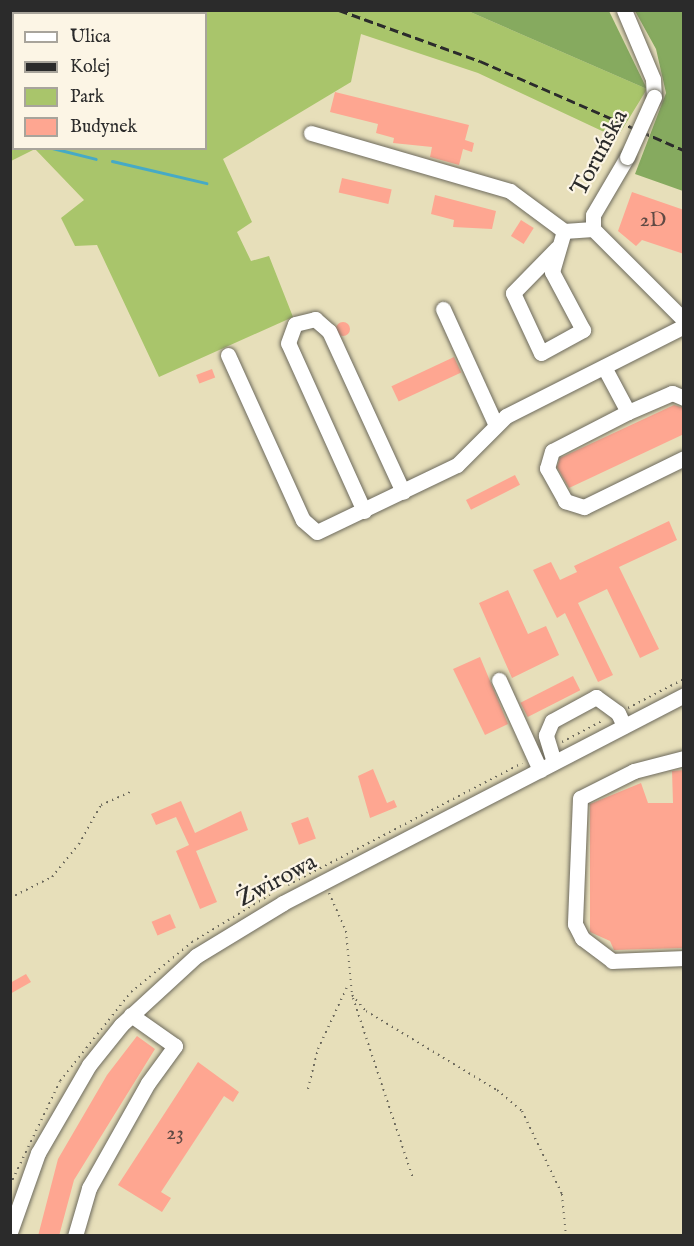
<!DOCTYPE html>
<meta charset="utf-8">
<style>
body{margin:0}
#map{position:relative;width:694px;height:1246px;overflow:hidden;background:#e7dfba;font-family:"IM FELL English",serif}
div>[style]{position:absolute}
.green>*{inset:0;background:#a9c56b}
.forest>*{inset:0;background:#86aa5f}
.stream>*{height:3px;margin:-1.5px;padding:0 1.5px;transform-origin:1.5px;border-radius:1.5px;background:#46aac6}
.building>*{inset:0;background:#fea691;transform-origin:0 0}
.round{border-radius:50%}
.path>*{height:2px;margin-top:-1px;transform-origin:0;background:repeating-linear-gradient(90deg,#6d6a5d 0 1.5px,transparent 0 6px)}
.roads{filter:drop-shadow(0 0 2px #6d6a5d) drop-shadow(0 0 2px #6d6a5d)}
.minor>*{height:15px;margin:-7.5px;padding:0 7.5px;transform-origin:7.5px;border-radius:7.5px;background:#fff}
.rail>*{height:3px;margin-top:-1.5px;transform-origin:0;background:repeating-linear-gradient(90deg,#2b2b2b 0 9px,transparent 0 13.5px)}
.bridges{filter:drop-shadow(0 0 2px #6d6a5d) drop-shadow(0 0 2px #6d6a5d)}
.minor-bridge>*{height:15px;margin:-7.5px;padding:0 7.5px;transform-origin:7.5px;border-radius:7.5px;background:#fff}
span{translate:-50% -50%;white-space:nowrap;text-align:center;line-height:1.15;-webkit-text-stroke:4.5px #fcf5e5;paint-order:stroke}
.number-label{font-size:21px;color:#604a44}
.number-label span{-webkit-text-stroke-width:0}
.street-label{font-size:24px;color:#2b2b2b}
.frame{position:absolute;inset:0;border:12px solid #2b2b2b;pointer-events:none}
.legend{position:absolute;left:12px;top:12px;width:195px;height:138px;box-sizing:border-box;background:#fcf5e5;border:2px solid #a8a49b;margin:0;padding:8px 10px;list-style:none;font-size:18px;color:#2b2b2b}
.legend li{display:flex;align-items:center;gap:12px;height:30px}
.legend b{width:30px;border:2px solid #a8a49b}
</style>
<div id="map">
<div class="green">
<div style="clip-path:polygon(evenodd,11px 11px,468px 11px,647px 89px,617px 138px,478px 73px,361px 34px,351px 82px,223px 159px,252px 222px,237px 232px,251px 261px,269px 256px,293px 317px,159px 377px,97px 245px,75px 246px,61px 218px,84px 200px,35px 149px,11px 161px,11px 11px,14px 14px,206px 14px,206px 148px,14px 148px,14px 14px)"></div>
</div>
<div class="forest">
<div style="clip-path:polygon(468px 11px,609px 11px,647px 89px)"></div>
<div style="clip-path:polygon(635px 11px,683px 11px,683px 191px,635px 174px,666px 93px,656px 49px)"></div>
</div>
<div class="stream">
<div style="left:52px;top:148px;width:45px;rotate:14deg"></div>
<div style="left:112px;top:161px;width:97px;rotate:13.2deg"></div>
</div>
<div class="building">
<div style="clip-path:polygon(335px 92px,469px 125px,465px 140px,474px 143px,472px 152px,463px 149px,459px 165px,430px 157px,432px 147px,393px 143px,394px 138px,376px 133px,378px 124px,330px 112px)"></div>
<div style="left:342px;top:178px;width:51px;height:15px;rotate:13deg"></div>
<div style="clip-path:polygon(632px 192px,684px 210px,684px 254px,642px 240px,636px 246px,618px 231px)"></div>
<div style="clip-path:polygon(435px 195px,496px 211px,492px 229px,453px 227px,454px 220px,431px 214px)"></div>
<div style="left:521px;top:220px;width:15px;height:19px;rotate:32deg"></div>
<div class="round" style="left:336px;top:322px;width:14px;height:14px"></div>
<div style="left:454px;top:357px;width:17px;height:69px;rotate:65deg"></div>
<div style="left:212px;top:369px;width:9px;height:17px;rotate:69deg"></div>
<div style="clip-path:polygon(674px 405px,684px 408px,684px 434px,569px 488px,557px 467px,560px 458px)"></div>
<div style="left:515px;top:475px;width:11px;height:55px;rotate:63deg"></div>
<div style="clip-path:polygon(669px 521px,677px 540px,619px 567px,659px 649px,640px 658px,607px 589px,578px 603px,613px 675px,598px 682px,565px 613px,557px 618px,533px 570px,551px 562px,560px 580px,577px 572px,574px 566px)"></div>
<div style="clip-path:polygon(508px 590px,528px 634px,546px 626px,559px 655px,512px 678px,479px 603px)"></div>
<div style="clip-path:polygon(480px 657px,508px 724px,485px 735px,453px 669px)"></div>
<div style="left:573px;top:676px;width:16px;height:59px;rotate:63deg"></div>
<div style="clip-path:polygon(373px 769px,387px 803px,394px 800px,397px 807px,370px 818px,358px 776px)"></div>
<div style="clip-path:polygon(684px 770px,684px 948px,614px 950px,610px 941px,590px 932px,590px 804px,641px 783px,648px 803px,673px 803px,672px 771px)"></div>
<div style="clip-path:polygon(181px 801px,195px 833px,241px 811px,248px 830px,196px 851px,217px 902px,200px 909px,176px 851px,189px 845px,176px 817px,156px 825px,151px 814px)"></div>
<div style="left:308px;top:817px;width:23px;height:18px;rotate:70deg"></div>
<div style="left:170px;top:914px;width:15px;height:20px;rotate:67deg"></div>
<div style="clip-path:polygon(26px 974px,31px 982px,10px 994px,10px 983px)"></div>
<div style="clip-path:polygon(137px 1036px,155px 1049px,74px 1180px,59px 1236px,38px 1236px,58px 1159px,107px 1075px)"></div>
<div style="clip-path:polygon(198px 1062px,239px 1092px,233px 1102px,224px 1096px,161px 1192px,171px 1198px,162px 1212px,118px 1185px)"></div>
</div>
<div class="path">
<div style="left:628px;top:708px;width:63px;rotate:-27.4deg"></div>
<div style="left:562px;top:742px;width:47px;rotate:-27.6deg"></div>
<div style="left:288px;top:885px;width:264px;rotate:-27.5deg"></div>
<div style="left:329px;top:893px;width:42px;rotate:65.9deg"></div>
<div style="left:346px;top:931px;width:64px;rotate:84.6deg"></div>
<div style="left:352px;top:995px;width:21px;rotate:49deg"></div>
<div style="left:366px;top:1011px;width:153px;rotate:31.1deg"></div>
<div style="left:497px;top:1090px;width:33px;rotate:40deg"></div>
<div style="left:522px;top:1111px;width:92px;rotate:64.3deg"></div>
<div style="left:562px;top:1194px;width:42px;rotate:84.6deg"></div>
<div style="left:10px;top:898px;width:47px;rotate:-26.6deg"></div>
<div style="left:52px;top:877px;width:43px;rotate:-50.7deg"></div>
<div style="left:79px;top:844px;width:45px;rotate:-60.6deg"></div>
<div style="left:101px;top:805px;width:34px;rotate:-24deg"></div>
<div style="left:353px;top:998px;width:190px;rotate:71.6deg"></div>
<div style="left:308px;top:1089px;width:41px;rotate:-76deg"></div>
<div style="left:318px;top:1049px;width:68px;rotate:-64.9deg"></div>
<div style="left:10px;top:1185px;width:115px;rotate:-64.3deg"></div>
<div style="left:60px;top:1081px;width:114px;rotate:-51.4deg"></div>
<div style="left:131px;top:992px;width:79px;rotate:-39.3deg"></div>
<div style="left:192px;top:942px;width:91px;rotate:-31.1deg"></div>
</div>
<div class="roads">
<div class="minor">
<div style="left:624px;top:10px;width:75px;rotate:67.2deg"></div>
<div style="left:653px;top:79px;width:18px;rotate:87deg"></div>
<div style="left:311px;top:133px;width:207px;rotate:16.2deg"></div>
<div style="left:510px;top:191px;width:67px;rotate:36.5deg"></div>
<div style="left:564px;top:231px;width:29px;rotate:-4deg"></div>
<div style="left:627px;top:157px;width:67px;rotate:120.4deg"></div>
<div style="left:593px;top:215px;width:14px;rotate:90deg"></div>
<div style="left:593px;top:229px;width:129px;rotate:45deg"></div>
<div style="left:557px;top:248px;width:63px;rotate:134.4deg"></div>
<div style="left:513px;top:293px;width:66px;rotate:65deg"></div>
<div style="left:541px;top:353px;width:48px;rotate:-28.7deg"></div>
<div style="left:583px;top:330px;width:66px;rotate:-118.1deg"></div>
<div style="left:552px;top:272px;width:43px;rotate:-73.7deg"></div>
<div style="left:443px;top:309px;width:125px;rotate:65.5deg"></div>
<div style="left:228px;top:355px;width:181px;rotate:65.6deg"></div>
<div style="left:303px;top:520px;width:18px;rotate:41deg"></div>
<div style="left:317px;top:532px;width:155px;rotate:-25.6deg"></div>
<div style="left:457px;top:465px;width:69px;rotate:-45deg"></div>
<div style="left:506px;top:416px;width:199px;rotate:-26.8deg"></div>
<div style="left:604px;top:367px;width:51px;rotate:61.9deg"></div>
<div style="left:684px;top:398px;width:13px;rotate:-157deg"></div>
<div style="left:672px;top:393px;width:48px;rotate:156.6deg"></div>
<div style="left:628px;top:412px;width:85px;rotate:152.8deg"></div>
<div style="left:552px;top:451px;width:18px;rotate:106deg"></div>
<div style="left:547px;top:468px;width:38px;rotate:61deg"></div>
<div style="left:565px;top:501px;width:20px;rotate:18deg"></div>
<div style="left:584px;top:507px;width:111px;rotate:-26.1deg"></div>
<div style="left:364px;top:511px;width:184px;rotate:-114.3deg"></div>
<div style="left:288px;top:343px;width:20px;rotate:-70deg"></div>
<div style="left:295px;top:324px;width:21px;rotate:-14deg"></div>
<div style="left:315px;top:319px;width:18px;rotate:41deg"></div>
<div style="left:329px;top:331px;width:177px;rotate:65.3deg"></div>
<div style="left:499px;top:680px;width:99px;rotate:65.5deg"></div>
<div style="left:684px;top:758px;width:52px;rotate:165.4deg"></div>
<div style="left:634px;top:771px;width:60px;rotate:153.4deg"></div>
<div style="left:580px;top:798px;width:126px;rotate:92.3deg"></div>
<div style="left:575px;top:924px;width:16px;rotate:63deg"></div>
<div style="left:582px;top:938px;width:38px;rotate:37deg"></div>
<div style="left:612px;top:961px;width:72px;rotate:-2.4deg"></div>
<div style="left:554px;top:762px;width:28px;rotate:-107deg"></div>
<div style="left:546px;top:735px;width:15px;rotate:-67deg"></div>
<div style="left:552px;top:721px;width:50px;rotate:-28.6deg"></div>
<div style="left:596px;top:697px;width:27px;rotate:36deg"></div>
<div style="left:618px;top:713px;width:14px;rotate:65deg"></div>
<div style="left:10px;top:1232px;width:84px;rotate:-70.5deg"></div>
<div style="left:38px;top:1153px;width:102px;rotate:-59.9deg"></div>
<div style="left:89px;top:1065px;width:51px;rotate:-51.3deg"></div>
<div style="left:121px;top:1025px;width:102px;rotate:-42.6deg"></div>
<div style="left:196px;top:956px;width:102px;rotate:-31.3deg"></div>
<div style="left:283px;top:903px;width:452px;rotate:-27.4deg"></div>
<div style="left:75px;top:1236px;width:50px;rotate:-73.7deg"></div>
<div style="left:89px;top:1188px;width:120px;rotate:-60.7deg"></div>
<div style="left:148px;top:1083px;width:46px;rotate:-53.9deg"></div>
<div style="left:175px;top:1046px;width:54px;rotate:-144.8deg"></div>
</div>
</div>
<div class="rail">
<div style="left:339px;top:10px;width:150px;rotate:19.9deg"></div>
<div style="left:480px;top:61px;width:223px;rotate:23.6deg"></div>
</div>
<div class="bridges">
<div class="minor-bridge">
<div style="left:627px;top:157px;width:66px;rotate:-65.8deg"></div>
</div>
</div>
<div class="number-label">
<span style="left:653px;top:221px">2D</span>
<span style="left:175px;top:1134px">23</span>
</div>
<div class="street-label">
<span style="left:600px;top:153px;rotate:-62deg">Toruńska</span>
<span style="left:277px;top:881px;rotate:-28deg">Żwirowa</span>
</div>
<div class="frame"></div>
<ul class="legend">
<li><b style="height:8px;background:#fff"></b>Ulica</li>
<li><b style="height:8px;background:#2b2b2b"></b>Kolej</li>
<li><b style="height:16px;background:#a9c56b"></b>Park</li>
<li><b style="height:16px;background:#fea691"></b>Budynek</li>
</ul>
</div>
